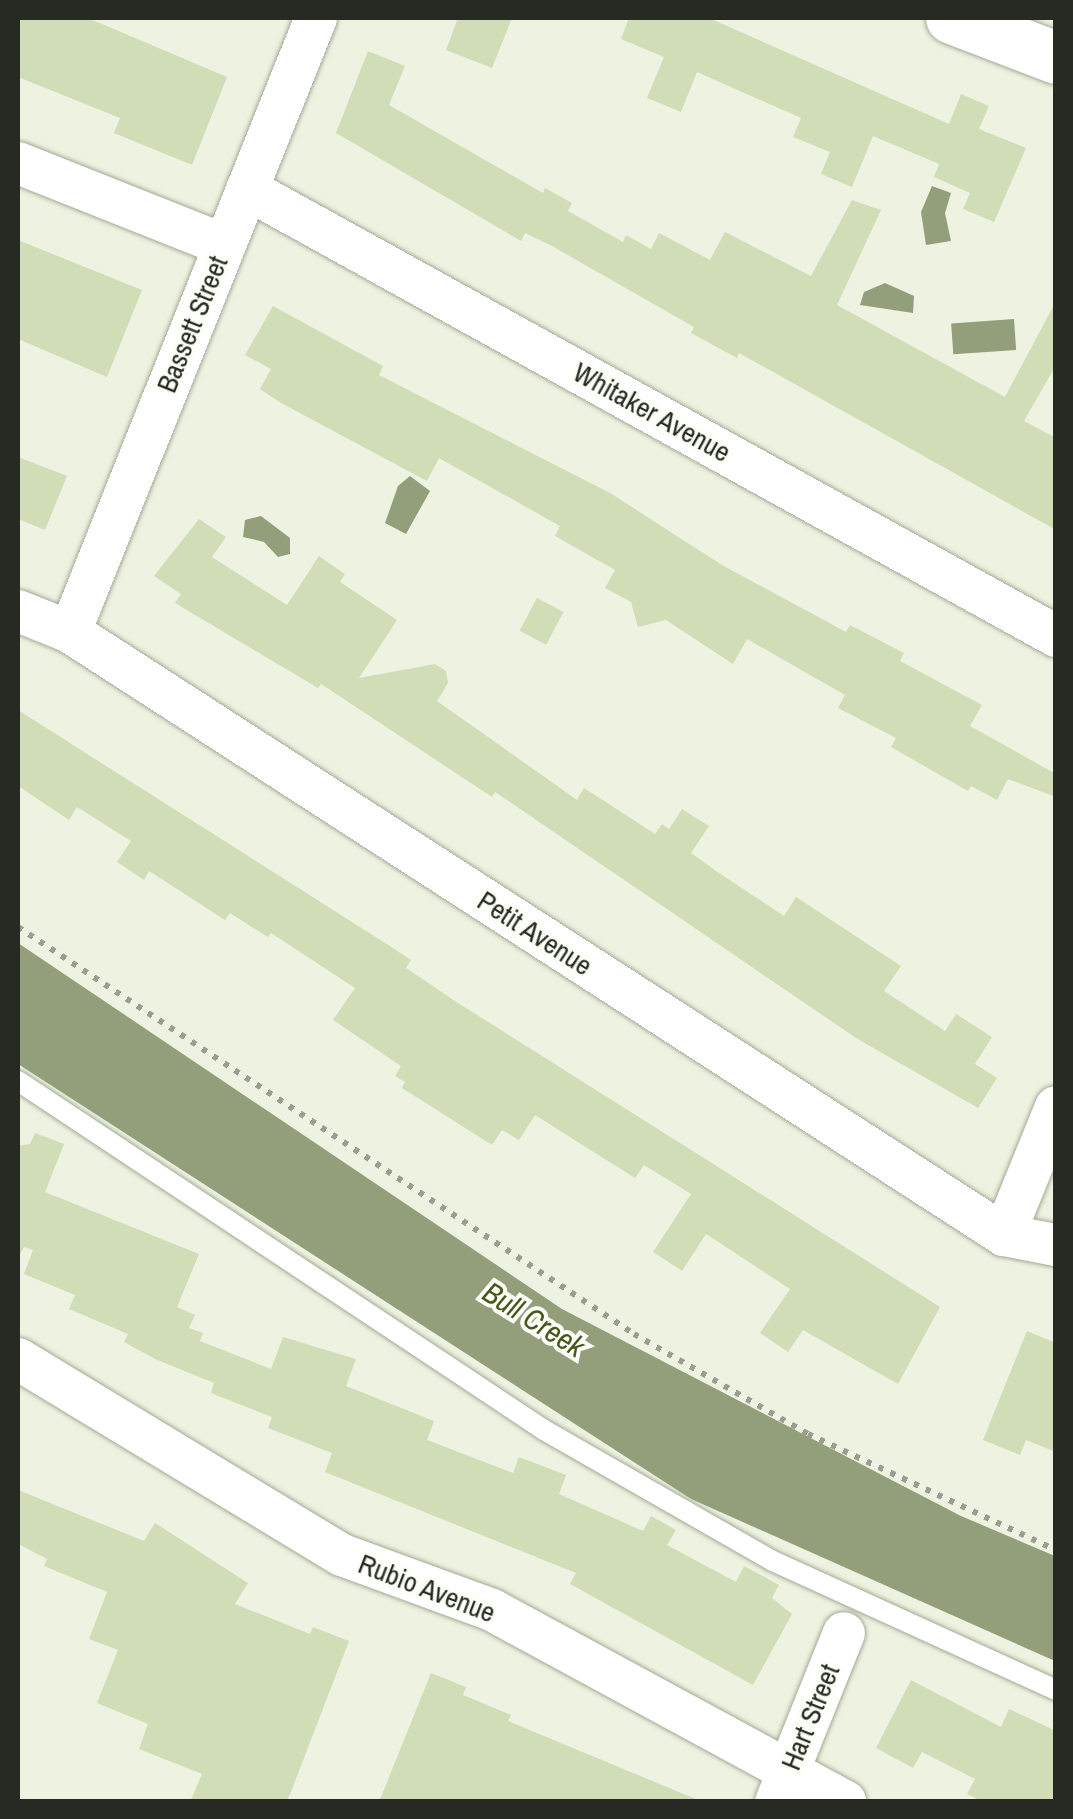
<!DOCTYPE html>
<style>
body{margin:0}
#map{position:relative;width:1073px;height:1819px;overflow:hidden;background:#edf3e0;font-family:"Archivo Narrow",sans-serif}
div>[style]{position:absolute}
.water>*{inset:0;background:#939f7b;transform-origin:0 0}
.building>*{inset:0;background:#d0ddb6;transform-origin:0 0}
.path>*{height:6px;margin-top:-3px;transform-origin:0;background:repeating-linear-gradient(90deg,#999e90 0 5px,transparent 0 13px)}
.roads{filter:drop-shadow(0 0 2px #a3aa97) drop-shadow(0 0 2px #a3aa97)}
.service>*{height:20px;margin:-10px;padding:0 10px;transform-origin:10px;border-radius:10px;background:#fff}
.minor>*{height:42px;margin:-21px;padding:0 21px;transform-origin:21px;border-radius:21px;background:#fff}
.tertiary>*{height:52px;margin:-26px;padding:0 26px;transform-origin:26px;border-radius:26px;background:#fff}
span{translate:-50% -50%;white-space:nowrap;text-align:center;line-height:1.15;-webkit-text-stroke:8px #fcfff7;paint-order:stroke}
.street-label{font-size:28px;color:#272a23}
.water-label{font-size:30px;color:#48571e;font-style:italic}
.frame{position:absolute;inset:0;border:20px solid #272a23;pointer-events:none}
</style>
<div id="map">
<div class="water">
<div style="clip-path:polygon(932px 186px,951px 193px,945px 213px,951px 241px,926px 245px,921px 212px)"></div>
<div style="clip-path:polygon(885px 283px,914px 296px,913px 313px,860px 305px,864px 292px)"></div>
<div style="left:1014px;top:319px;width:31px;height:63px;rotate:86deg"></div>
<div style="clip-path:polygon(410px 476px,430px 491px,406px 534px,385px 523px,398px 486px)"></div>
<div style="clip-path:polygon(261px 516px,290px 538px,290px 554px,278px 557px,264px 542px,243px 537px,245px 520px)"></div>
<div style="clip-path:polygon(18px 943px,562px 1309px,961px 1516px,1055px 1556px,1055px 1661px,691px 1499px,18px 1064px)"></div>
</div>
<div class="building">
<div style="clip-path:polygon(18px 18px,88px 18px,227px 77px,192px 165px,114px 133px,120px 118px,18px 77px)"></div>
<div style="clip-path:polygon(458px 18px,512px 18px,492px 68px,446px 50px)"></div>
<div style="clip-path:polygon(629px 18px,709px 18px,949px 124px,961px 94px,989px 106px,979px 129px,1026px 148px,994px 222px,963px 209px,970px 193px,934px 177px,939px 164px,873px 136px,852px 187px,821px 174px,830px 152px,793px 137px,801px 118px,697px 72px,681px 112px,647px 98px,664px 57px,621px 39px)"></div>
<div style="clip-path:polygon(368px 51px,405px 66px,389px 105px,543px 193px,545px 188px,572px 203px,568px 211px,623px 242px,626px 235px,651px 249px,659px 233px,710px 260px,725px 232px,811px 276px,852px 200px,881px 210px,837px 305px,1005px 397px,1056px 301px,1056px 365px,1024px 421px,1056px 438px,1056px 530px,739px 353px,737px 358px,691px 333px,694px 327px,552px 246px,525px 233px,521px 241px,336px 133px)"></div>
<div style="clip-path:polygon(18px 240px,142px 290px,107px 377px,18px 339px)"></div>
<div style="clip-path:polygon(273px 306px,383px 366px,379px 375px,610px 493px,722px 565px,846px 632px,850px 625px,904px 653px,900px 661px,982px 705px,970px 726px,1056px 774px,1056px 797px,1008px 779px,997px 800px,971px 786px,968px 791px,891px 747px,896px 738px,838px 708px,845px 695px,747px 639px,733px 664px,666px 620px,638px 627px,631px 602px,605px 588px,615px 570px,555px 536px,560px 526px,439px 458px,427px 481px,281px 403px,260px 389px,271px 369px,245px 355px)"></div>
<div style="clip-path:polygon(18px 457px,67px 476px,45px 530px,18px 519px)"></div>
<div style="clip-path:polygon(199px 519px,226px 537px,212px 557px,287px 605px,319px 556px,345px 574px,340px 582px,397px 620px,359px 678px,435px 664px,446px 671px,448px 683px,437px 701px,577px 800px,584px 788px,655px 834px,662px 824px,669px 829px,682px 809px,709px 826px,691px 853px,716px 871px,784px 916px,796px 897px,901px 966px,884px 991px,945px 1031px,956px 1014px,992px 1037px,975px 1064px,997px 1078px,978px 1108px,856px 1038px,495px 792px,492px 797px,321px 684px,318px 688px,175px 603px,181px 594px,154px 576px)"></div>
<div style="left:537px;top:598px;width:30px;height:37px;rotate:28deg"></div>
<div style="clip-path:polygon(18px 710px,385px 943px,411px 960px,406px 968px,458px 1003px,940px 1307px,898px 1384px,803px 1330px,788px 1352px,760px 1333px,790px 1289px,706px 1234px,682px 1271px,653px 1252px,691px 1194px,644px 1165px,635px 1178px,535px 1115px,519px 1140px,502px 1130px,492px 1145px,402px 1088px,405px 1082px,395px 1076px,401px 1066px,333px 1020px,355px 988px,271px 933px,268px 937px,230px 913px,225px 920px,149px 871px,144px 880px,117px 862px,131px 841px,77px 807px,69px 820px,18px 786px)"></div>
<div style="clip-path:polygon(35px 1133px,64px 1144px,45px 1192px,199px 1254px,177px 1307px,195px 1315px,189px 1328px,203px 1333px,200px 1341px,271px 1369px,283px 1337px,356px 1359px,346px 1386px,434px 1421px,427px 1440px,513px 1473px,519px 1457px,566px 1475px,559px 1494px,643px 1531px,651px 1516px,676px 1530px,667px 1545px,736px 1582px,744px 1566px,779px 1585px,772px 1598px,792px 1614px,753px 1685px,570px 1584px,576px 1573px,325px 1472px,332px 1453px,268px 1428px,272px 1417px,211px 1393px,214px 1383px,155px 1359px,124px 1342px,128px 1334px,69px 1309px,75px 1295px,24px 1274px,33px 1250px,24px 1247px,18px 1258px,18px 1146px,30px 1144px)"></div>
<div style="clip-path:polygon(1027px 1331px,1056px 1343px,1056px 1452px,1026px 1440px,1020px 1455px,983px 1440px)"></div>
<div style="clip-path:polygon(18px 1490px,144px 1541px,155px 1523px,248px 1583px,235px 1604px,310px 1634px,313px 1627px,349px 1641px,287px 1802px,190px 1802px,202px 1774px,139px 1749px,148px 1724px,97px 1703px,118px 1650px,89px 1639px,107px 1592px,44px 1566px,47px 1559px,18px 1544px)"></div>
<div style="clip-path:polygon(431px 1673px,466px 1687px,463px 1695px,511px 1715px,508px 1721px,703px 1802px,379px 1802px)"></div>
<div style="clip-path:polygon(911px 1680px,1001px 1727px,1009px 1709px,1056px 1731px,1056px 1802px,983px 1802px,967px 1794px,975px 1779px,922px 1752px,913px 1768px,876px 1748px)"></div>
</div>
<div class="path">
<div style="left:18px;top:927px;width:738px;rotate:33.45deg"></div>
<div style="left:634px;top:1334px;width:201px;rotate:29.9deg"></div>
<div style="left:808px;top:1434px;width:274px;rotate:25.1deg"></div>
</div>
<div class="roads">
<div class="service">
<div style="left:18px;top:1081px;width:631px;rotate:33.56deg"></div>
<div style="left:544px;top:1430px;width:264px;rotate:29.8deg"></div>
<div style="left:773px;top:1561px;width:311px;rotate:24.5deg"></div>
</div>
<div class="minor">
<div style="left:18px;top:163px;width:222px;rotate:21.7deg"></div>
<div style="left:247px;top:189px;width:924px;rotate:28.92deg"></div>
<div style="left:18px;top:611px;width:56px;rotate:22deg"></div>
<div style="left:70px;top:632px;width:1112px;rotate:32.85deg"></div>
<div style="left:1004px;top:1235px;width:53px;rotate:10.9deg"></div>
<div style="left:70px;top:632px;width:661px;rotate:-68.17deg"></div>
<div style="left:1004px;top:1235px;width:138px;rotate:-67.9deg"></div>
<div style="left:18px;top:1359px;width:379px;rotate:31.2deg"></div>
<div style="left:342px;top:1555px;width:160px;rotate:20.1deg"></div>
<div style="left:492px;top:1610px;width:402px;rotate:28.5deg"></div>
<div style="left:776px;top:1802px;width:182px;rotate:-68.1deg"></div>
</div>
<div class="tertiary">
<div style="left:952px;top:18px;width:111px;rotate:21deg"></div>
</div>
</div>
<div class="street-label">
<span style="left:192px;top:324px;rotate:-68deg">Bassett Street</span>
<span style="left:652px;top:412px;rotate:29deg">Whitaker Avenue</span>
<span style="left:535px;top:933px;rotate:33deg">Petit Avenue</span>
<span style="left:427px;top:1588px;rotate:21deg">Rubio Avenue</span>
<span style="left:810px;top:1717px;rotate:-68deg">Hart Street</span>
</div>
<div class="water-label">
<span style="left:534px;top:1319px;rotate:32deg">Bull Creek</span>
</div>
<div class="frame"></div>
</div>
